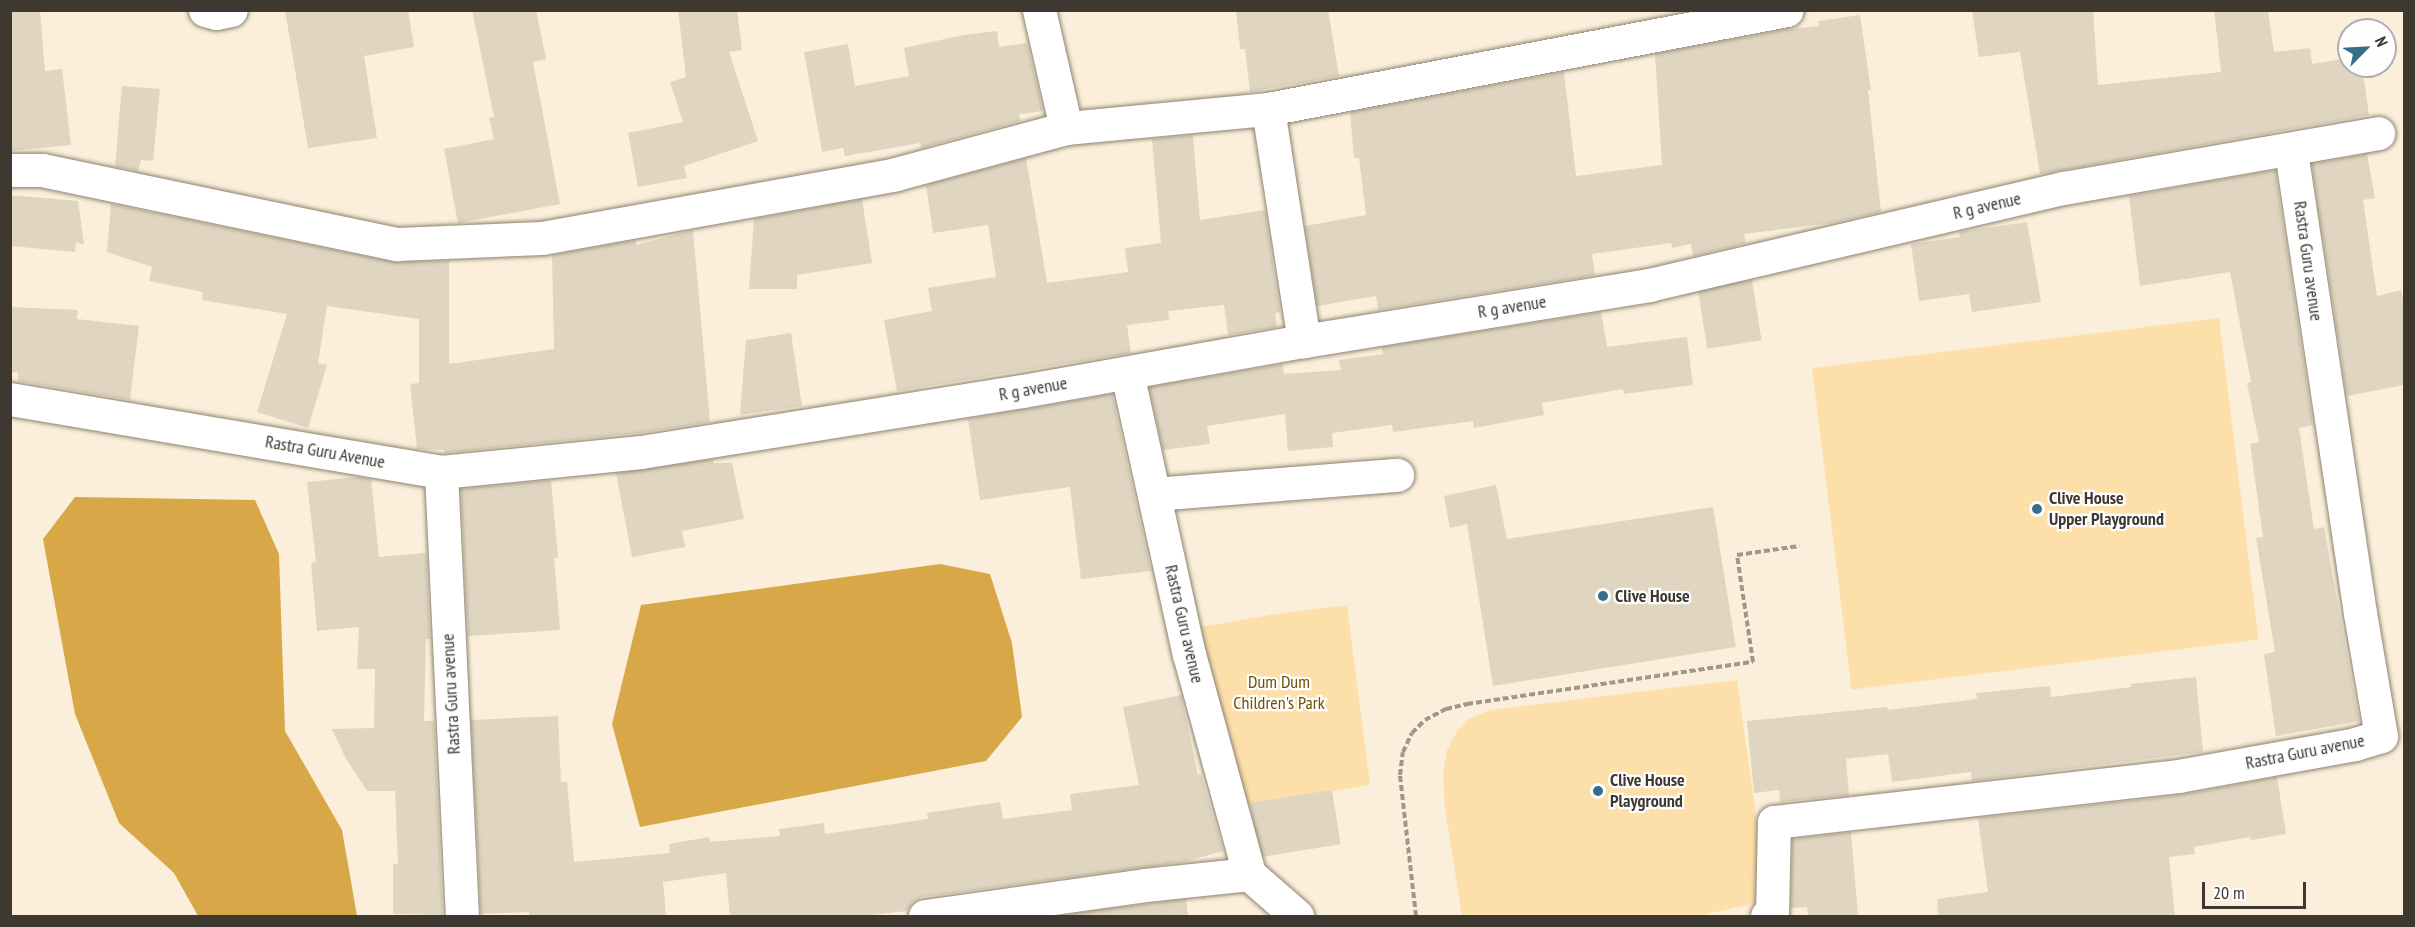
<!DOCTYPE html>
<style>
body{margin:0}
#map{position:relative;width:2415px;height:927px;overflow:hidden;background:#fbefdb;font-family:"PT Sans Narrow",sans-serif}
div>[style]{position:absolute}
.green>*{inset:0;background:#fddfaa;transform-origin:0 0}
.water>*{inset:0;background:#d8a747}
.building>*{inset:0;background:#e0d5c1;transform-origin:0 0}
.path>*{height:4px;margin-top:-2px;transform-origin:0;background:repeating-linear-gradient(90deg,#a09789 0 6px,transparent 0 9px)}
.roads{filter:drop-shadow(0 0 2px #8d8270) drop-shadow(0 0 2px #8d8270)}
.minor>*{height:33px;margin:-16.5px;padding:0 16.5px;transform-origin:16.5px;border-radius:16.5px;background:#fff}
.dots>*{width:16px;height:16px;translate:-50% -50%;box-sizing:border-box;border:3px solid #fefefe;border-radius:50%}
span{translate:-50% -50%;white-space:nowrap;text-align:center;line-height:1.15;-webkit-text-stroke:4.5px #fefefe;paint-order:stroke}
.street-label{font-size:18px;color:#3d3830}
.poi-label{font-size:18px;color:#3d3830;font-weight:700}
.left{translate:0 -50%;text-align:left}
.park-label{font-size:18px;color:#715101}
.frame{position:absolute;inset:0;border:12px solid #3d3830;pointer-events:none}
.north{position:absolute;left:2337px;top:18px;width:60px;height:60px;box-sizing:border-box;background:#fefefe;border:2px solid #b1afac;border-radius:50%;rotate:66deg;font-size:16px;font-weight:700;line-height:24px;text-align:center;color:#3d3830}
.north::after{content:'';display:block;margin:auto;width:21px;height:27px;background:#376e89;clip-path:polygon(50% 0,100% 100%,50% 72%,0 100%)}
.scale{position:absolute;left:2202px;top:882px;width:104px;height:27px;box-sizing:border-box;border:3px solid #3d3830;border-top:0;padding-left:8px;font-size:18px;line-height:21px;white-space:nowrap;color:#3d3830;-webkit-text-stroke:4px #fefefe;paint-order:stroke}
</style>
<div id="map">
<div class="green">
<div style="left:2219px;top:318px;width:324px;height:410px;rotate:83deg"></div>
<div style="clip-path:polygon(1347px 605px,1370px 785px,1277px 800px,1232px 811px,1184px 630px,1269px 615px)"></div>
<div style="clip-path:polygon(1737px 680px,1768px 900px,1698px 916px,1462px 916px,1445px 808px,1443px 774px,1447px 750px,1457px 731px,1469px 719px,1490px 710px)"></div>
</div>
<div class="water">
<div style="clip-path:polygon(75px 497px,255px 500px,279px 554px,285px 731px,342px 830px,357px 916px,198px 916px,174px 873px,119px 823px,75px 714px,43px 539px)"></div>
<div style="clip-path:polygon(940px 564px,990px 574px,1012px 643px,1022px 717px,986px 761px,640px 827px,612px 724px,641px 605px)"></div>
</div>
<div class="building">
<div style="clip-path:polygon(10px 10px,40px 10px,45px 71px,62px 69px,71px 145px,10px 151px)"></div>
<div style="clip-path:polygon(285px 10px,408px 10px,414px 47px,364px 56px,377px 138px,308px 148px)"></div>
<div style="clip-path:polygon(472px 10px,536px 10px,546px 59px,533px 62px,560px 204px,458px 223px,444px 149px,494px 139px,489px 118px,494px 117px)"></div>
<div style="clip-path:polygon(678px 10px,737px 10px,742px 50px,729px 52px,758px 141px,684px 166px,687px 178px,638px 187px,628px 133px,683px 122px,670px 82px,686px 77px)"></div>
<div style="clip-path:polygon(1236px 10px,1328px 10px,1339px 76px,1250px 92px,1245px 49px,1240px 49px)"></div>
<div style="clip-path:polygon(1972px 10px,2093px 10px,2098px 85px,2221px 72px,2214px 10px,2268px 10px,2274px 52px,2310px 48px,2312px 64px,2349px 58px,2349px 66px,2362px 66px,2369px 115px,2040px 174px,2020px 52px,1979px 57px)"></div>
<div style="clip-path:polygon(1860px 15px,1871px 90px,1868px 90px,1881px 212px,1831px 223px,1744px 234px,1746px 243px,1693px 256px,1691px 244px,1672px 248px,1671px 243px,1592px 254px,1595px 275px,1378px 310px,1376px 296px,1317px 306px,1305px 226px,1366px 215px,1359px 158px,1354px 158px,1350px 112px,1564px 72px,1576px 176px,1662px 165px,1655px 54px,1783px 30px,1819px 26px,1818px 21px)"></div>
<div style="clip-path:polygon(997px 31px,999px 47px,1027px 43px,1043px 111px,1019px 114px,1020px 121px,921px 148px,920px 143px,845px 156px,843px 148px,822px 152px,804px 52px,848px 44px,855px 86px,909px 76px,904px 48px,963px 35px)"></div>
<div style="clip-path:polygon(122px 86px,160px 89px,153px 161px,141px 160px,138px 171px,115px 166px)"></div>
<div style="clip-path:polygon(1193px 135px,1200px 220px,1265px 210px,1280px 312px,1275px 313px,1277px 327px,1228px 335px,1224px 305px,1168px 311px,1169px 320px,1127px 325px,1131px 353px,897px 391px,884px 320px,932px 311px,928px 288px,996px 277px,988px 225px,933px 233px,926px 185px,1026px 158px,1047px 283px,1128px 272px,1125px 248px,1161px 243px,1152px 139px)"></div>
<div style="clip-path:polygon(2367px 154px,2375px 198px,2363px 200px,2377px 296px,2401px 290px,2404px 305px,2404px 385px,2347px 396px,2312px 164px)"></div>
<div style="clip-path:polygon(2275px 170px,2313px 425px,2299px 428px,2314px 529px,2324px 527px,2359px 721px,2276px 736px,2264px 654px,2275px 652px,2256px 538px,2263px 537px,2250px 444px,2259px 442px,2247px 383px,2251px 382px,2230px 272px,2140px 286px,2129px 196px)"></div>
<div style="clip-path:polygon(10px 195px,78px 201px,84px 245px,76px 242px,75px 252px,10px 246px)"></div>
<div style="clip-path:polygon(862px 199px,872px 263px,797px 275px,797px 289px,749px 289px,754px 219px)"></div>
<div style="clip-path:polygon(111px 204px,393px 262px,449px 261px,449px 364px,554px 349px,552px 255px,636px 240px,636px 245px,693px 230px,710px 422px,639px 433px,444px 453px,444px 450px,417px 449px,410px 384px,419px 383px,419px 319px,327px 306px,318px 363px,327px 365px,308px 428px,257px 412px,287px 314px,202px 300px,203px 292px,149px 281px,152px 267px,107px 252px)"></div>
<div style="clip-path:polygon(2027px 222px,2041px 302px,1972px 312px,1969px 294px,1919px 301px,1911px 244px,1960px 237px,1959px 232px)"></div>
<div style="left:1752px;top:280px;width:61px;height:55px;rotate:81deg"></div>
<div style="clip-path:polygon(10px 307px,78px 310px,77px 319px,139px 326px,130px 400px,18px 381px,18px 372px,10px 373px)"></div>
<div style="clip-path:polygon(1601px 312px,1607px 347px,1687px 337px,1693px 385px,1624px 394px,1623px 389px,1542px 403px,1544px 415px,1474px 428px,1473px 421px,1393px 432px,1392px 425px,1332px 433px,1333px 447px,1288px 451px,1285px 414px,1207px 426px,1210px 444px,1163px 450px,1149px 387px,1283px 364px,1284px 374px,1341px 370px,1339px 360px,1383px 354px,1382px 347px)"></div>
<div style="clip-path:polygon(791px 333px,802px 406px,740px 415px,746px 340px)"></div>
<div style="clip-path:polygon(1112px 394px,1151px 571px,1081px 579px,1070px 487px,980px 500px,968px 419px)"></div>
<div style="clip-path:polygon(713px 459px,713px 463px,732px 463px,744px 519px,682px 531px,685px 547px,632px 557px,616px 473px)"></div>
<div style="clip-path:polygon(358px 477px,371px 479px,379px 557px,426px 553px,430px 639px,426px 639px,424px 721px,434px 721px,443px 915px,393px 914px,393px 864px,398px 864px,395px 791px,367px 791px,345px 757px,332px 729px,374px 728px,375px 669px,357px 669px,359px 627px,317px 631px,311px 563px,316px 562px,307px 482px)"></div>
<div style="clip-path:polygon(551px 480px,558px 558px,554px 558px,560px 630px,468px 636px,461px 489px)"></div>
<div style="clip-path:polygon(1496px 485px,1507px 539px,1713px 507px,1736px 647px,1493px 686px,1467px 524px,1450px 528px,1444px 496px)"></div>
<div style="clip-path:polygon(2196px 677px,2203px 752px,1972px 781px,1971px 772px,1892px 782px,1888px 754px,1846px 759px,1849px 795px,1780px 802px,1779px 790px,1754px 793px,1747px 721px,1887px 707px,1888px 710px,1977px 699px,1976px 693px,2050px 686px,2051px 697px,2131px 687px,2131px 684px)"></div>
<div style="clip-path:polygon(1181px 695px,1198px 775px,1201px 774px,1223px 851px,1183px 862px,922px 897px,913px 902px,907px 911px,863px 916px,730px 916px,726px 873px,663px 882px,666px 916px,529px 916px,529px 912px,481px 914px,471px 720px,558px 716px,561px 782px,567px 782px,574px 862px,670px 853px,669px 844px,709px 837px,710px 842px,780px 836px,779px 829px,824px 823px,825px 834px,928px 819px,927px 813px,1000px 802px,1003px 819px,1072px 810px,1070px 794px,1139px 785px,1123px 707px)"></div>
<div style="clip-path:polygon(2277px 777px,2286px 834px,2251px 840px,2250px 837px,2194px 847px,2195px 854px,2169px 857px,2175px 916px,1938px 916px,1937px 899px,1988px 892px,1978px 818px,2180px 795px)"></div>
<div style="left:1332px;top:790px;width:55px;height:83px;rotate:81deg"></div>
<div style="clip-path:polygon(1851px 832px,1858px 916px,1808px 916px,1807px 907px,1791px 908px,1792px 839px)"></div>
<div style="clip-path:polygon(1186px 899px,1188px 916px,1056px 916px,1147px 904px)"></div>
</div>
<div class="path">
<div style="left:1416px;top:916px;width:142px;rotate:-96.5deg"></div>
<div style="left:1400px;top:775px;width:23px;rotate:-83deg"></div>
<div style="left:1403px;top:752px;width:21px;rotate:-65deg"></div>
<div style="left:1412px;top:733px;width:18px;rotate:-45deg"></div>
<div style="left:1425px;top:720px;width:24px;rotate:-28deg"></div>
<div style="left:1446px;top:709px;width:22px;rotate:-13deg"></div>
<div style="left:1467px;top:704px;width:289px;rotate:-8.4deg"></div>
<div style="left:1753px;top:662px;width:108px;rotate:-98.5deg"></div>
<div style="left:1737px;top:555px;width:63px;rotate:-8.3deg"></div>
</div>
<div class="roads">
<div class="minor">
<div style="left:205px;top:10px;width:11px;rotate:15deg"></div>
<div style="left:216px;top:13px;width:15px;rotate:-11deg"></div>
<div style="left:1039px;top:10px;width:121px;rotate:77.1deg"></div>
<div style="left:1268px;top:109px;width:235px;rotate:81.2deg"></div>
<div style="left:10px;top:170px;width:32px"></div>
<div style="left:42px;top:170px;width:363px;rotate:11.8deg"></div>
<div style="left:397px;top:244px;width:145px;rotate:-2.4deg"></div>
<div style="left:542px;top:238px;width:360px;rotate:-10.2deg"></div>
<div style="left:896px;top:174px;width:176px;rotate:-15.1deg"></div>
<div style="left:1066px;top:128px;width:203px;rotate:-5.4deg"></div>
<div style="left:1268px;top:109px;width:528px;rotate:-10.8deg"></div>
<div style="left:1127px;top:373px;width:288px;rotate:77.6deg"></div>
<div style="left:1189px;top:654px;width:228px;rotate:74.7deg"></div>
<div style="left:1249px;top:874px;width:64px;rotate:41.2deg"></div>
<div style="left:10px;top:399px;width:437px;rotate:9.6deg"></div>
<div style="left:441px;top:472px;width:201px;rotate:-5.7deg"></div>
<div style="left:641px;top:452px;width:386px;rotate:-9.1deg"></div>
<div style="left:1022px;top:391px;width:286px;rotate:-10.1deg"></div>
<div style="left:1304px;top:341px;width:350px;rotate:-9.2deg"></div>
<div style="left:1649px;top:285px;width:426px;rotate:-13.2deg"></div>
<div style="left:2064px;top:188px;width:319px;rotate:-9.9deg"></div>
<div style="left:441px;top:472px;width:444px;rotate:87.3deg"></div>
<div style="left:1154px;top:494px;width:244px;rotate:-4.5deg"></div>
<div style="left:925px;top:916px;width:222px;rotate:-8deg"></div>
<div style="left:1145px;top:885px;width:105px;rotate:-6deg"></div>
<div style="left:1767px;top:916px;width:5px;rotate:-11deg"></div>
<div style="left:1772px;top:915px;width:93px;rotate:-88.8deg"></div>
<div style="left:1774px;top:822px;width:407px;rotate:-6.5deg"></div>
<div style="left:2178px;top:776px;width:180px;rotate:-10.2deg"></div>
<div style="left:2355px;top:744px;width:27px;rotate:-17deg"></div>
<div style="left:2381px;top:736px;width:125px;rotate:-99.7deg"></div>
<div style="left:2360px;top:613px;width:469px;rotate:-98.5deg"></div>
</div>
</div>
<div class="dots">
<div style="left:2037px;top:509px;background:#376e89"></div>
<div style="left:1603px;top:596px;background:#376e89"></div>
<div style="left:1598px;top:791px;background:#376e89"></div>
</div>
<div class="street-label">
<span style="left:1987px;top:206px;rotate:-13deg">R g avenue</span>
<span style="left:2308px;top:261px;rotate:82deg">Rastra Guru avenue</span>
<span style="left:1512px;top:307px;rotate:-9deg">R g avenue</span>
<span style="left:1033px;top:389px;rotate:-10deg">R g avenue</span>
<span style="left:325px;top:452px;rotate:10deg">Rastra Guru Avenue</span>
<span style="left:1184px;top:624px;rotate:77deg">Rastra Guru avenue</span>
<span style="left:451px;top:694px;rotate:-93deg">Rastra Guru avenue</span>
<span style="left:2305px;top:752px;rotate:-11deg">Rastra Guru avenue</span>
</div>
<div class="poi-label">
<span class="left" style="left:2049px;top:509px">Clive House<br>Upper Playground</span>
<span class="left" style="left:1615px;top:596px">Clive House</span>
<span class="left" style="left:1610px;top:791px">Clive House<br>Playground</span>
</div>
<div class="park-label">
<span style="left:1279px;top:693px">Dum Dum<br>Children's Park</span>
</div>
<div class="frame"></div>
<div class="north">N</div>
<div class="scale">20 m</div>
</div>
